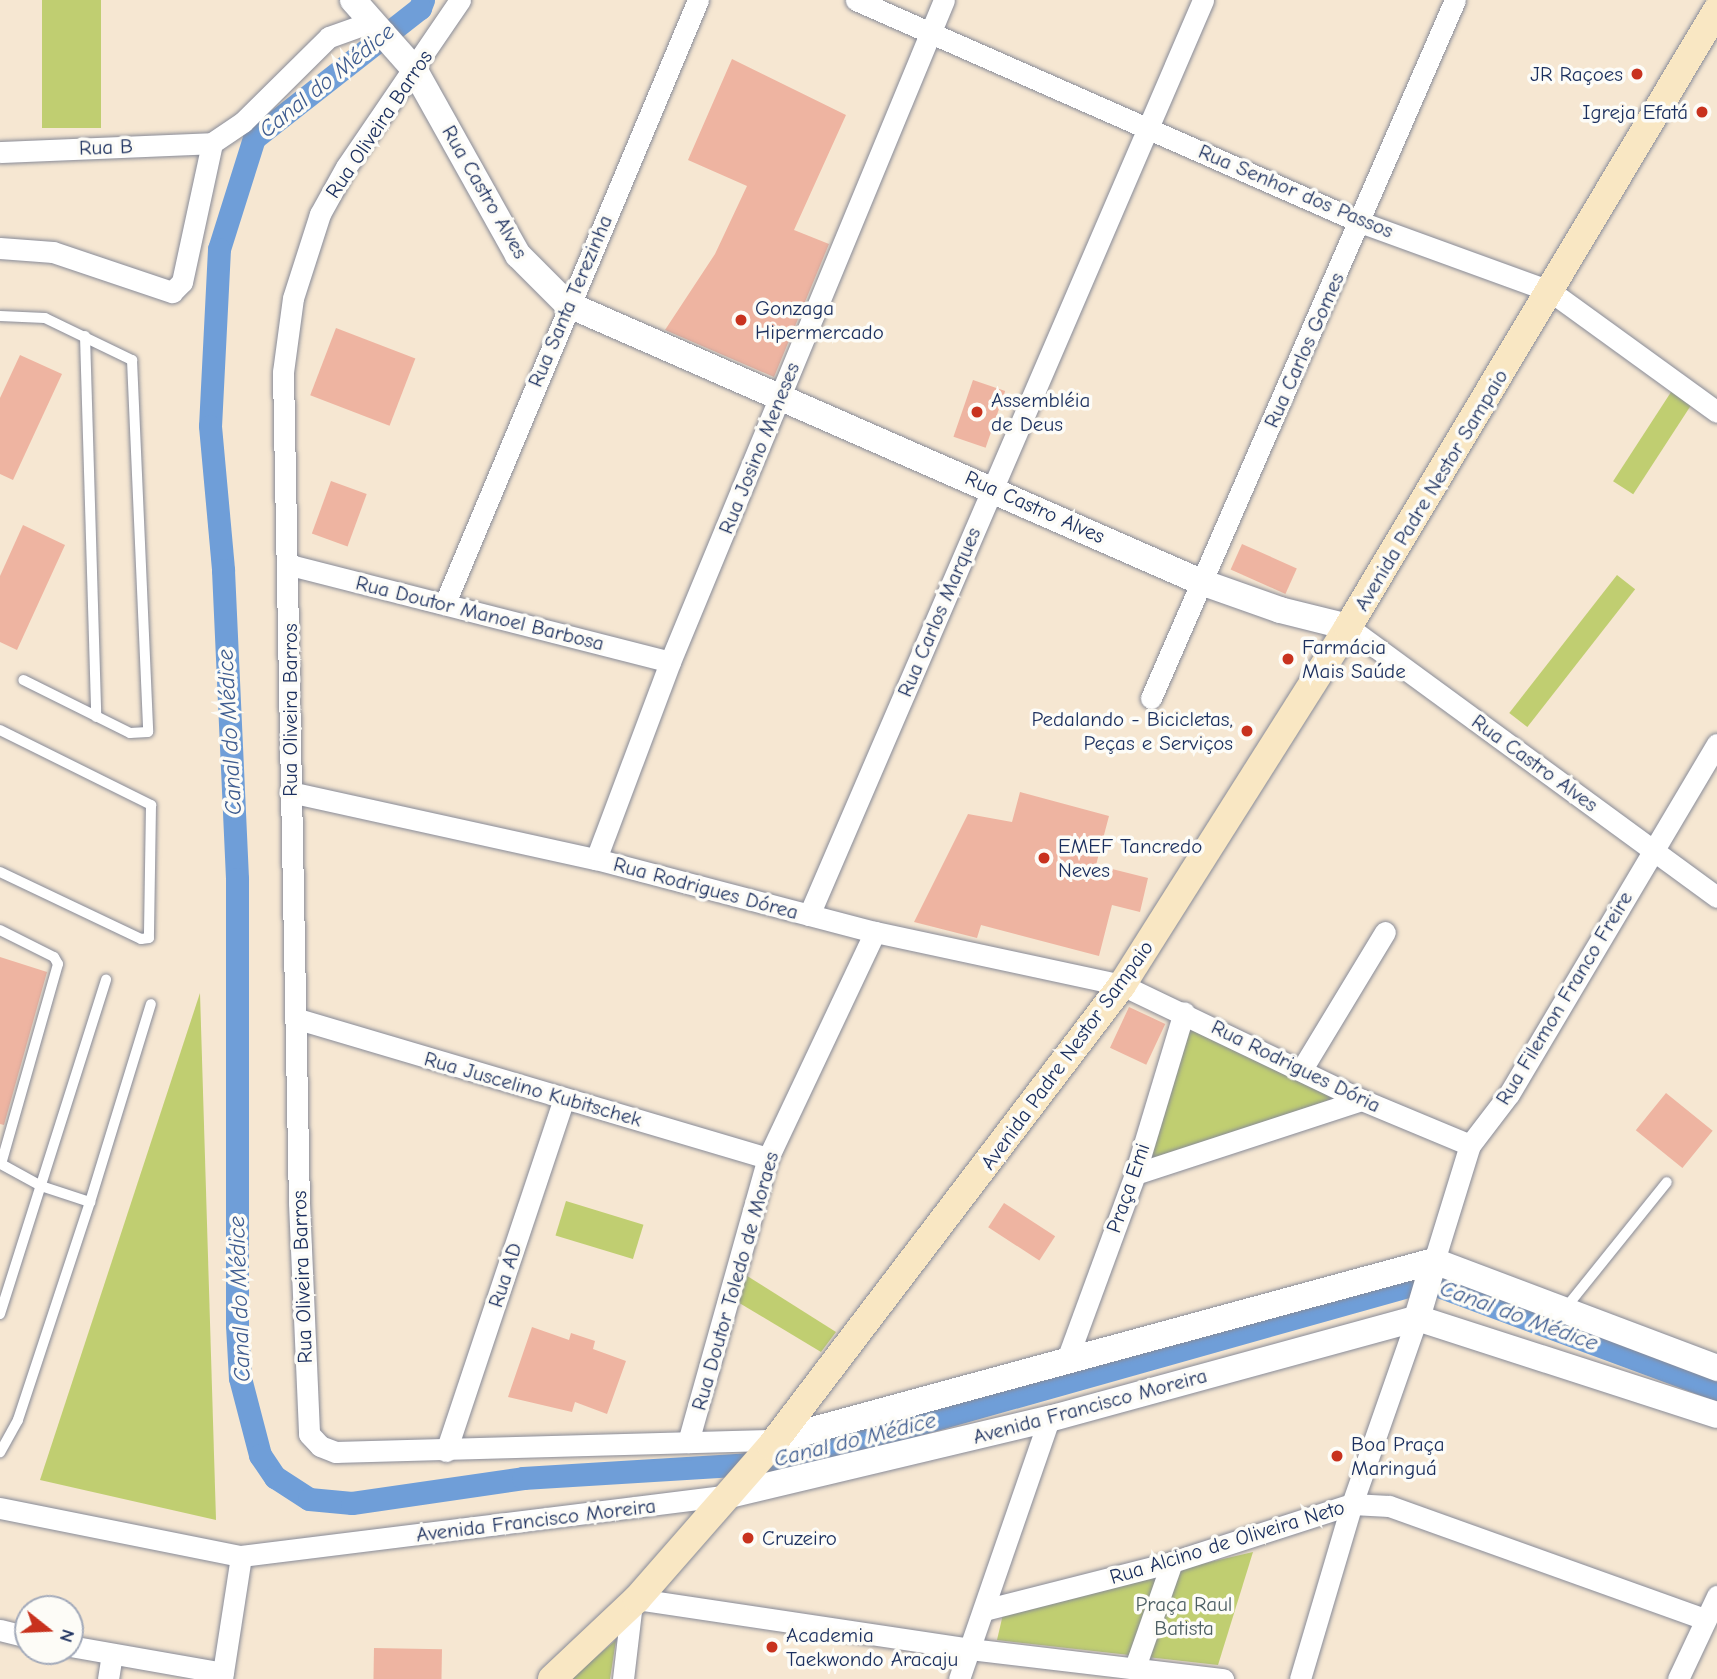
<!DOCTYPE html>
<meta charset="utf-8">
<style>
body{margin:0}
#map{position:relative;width:1717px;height:1679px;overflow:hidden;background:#f6e7d2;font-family:"Comic Neue",sans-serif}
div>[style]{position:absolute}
.green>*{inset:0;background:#c0ce71;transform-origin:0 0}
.canal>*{height:23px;margin:-11.5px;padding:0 11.5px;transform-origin:11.5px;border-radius:11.5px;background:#6f9ed8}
.building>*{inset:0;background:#eeb4a1;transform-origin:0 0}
.roads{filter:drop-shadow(0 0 2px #888b98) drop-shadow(0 0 2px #888b98)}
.service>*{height:10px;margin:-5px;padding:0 5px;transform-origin:5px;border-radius:5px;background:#fff}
.minor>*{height:21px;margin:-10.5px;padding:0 10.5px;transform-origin:10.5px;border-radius:10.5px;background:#fff}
.tertiary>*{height:26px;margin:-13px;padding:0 13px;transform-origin:13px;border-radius:13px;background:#fff}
.secondary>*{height:28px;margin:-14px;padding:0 14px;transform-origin:14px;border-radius:14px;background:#f9e7c3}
.dots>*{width:19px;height:19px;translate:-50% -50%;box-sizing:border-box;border:4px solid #fdfcf7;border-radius:50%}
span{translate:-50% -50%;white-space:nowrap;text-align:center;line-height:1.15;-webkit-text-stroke:7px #fdfcf7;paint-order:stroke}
.poi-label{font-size:21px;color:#1b2f5e}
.right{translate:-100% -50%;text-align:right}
.left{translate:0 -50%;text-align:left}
.street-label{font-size:21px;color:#1b2f5e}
.park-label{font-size:21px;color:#4d5f64}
.water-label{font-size:23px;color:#3d5b8f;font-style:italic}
.north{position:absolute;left:14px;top:1595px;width:70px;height:70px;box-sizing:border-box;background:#fdfcf7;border:2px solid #a3aaba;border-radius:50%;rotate:108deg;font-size:19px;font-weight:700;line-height:28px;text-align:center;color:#1b2f5e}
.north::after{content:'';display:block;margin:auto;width:24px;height:32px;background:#c8321e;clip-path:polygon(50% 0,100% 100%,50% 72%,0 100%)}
</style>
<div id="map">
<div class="green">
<div style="left:42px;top:0;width:59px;height:128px"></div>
<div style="left:1673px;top:389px;width:24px;height:110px;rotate:33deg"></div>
<div style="left:1617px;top:575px;width:23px;height:175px;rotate:38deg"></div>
<div style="clip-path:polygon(200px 993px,216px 1520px,40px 1480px)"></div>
<div style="clip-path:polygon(1189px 1025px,1338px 1097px,1148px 1161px)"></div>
<div style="left:566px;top:1201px;width:81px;height:36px;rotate:17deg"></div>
<div style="clip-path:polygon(744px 1274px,836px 1332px,821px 1352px,736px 1301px)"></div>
<div style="clip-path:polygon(1253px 1552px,1218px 1665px,997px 1640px,1004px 1610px)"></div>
<div style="clip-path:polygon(616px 1640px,610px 1679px,570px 1679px)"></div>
</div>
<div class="canal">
<div style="left:423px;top:0;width:9px;rotate:111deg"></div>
<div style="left:420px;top:8px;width:211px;rotate:141.9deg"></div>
<div style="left:254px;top:138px;width:116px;rotate:107.5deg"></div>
<div style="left:219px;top:249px;width:177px;rotate:92.9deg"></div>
<div style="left:210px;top:426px;width:145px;rotate:84.8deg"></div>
<div style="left:223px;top:570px;width:309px;rotate:87.4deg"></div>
<div style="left:237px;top:879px;width:446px;rotate:90deg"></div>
<div style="left:237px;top:1325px;width:53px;rotate:86.8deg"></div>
<div style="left:240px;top:1378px;width:80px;rotate:75.4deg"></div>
<div style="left:260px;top:1455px;width:27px;rotate:56deg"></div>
<div style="left:275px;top:1477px;width:40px;rotate:32.9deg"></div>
<div style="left:309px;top:1499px;width:43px;rotate:5.3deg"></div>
<div style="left:352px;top:1503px;width:173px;rotate:-8.3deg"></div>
<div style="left:523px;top:1478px;width:260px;rotate:-3.5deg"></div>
<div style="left:783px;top:1462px;width:667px;rotate:-15.74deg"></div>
<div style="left:1425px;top:1281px;width:311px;rotate:20.3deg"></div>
</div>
<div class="building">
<div style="clip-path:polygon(732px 59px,846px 115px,794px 230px,829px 244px,774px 377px,665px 330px,715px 254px,747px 186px,688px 160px)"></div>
<div style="left:336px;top:328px;width:85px;height:72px;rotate:21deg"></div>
<div style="clip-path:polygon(20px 355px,62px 374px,13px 480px,0 474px,0 398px)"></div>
<div style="left:973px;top:380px;width:34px;height:60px;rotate:19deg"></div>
<div style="left:331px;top:481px;width:38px;height:56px;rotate:20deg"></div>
<div style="clip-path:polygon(23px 525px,65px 545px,17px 650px,0 642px,0 576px)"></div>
<div style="left:1242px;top:544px;width:60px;height:28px;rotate:24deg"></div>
<div style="clip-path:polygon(1020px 792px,1109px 816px,1096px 865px,1148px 878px,1140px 912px,1112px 905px,1099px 956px,981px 925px,977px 938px,914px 922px,968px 814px,1012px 822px)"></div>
<div style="clip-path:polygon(0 957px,47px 972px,4px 1125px,0 1124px)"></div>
<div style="left:1129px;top:1007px;width:40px;height:45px;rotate:25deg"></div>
<div style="left:1666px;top:1093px;width:60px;height:48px;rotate:39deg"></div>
<div style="left:1004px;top:1203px;width:61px;height:29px;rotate:33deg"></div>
<div style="clip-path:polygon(532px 1327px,569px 1340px,571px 1333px,595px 1341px,593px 1349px,626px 1361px,607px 1414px,575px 1402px,572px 1412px,508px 1397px)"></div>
<div style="left:374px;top:1648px;width:68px;height:31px;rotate:1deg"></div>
</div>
<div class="roads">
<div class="service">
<div style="left:0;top:316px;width:45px;rotate:2.5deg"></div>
<div style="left:45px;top:318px;width:97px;rotate:25.8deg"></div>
<div style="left:132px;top:360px;width:372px;rotate:87.5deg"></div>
<div style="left:148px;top:732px;width:18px;rotate:177deg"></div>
<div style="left:130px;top:733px;width:119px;rotate:-153.6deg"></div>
<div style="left:85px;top:336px;width:381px;rotate:88.3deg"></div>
<div style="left:0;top:730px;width:169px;rotate:26.4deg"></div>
<div style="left:151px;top:805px;width:133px;rotate:90.9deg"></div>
<div style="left:149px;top:938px;width:8px;rotate:173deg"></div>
<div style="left:141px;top:939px;width:156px;rotate:-154.6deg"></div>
<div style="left:0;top:930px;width:60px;rotate:26.6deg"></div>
<div style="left:54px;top:957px;width:8px;rotate:60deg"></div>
<div style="left:58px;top:964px;width:208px;rotate:105.9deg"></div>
<div style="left:1px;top:1164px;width:46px;rotate:28.8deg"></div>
<div style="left:41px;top:1186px;width:52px;rotate:18.1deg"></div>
<div style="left:90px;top:1202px;width:230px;rotate:108.3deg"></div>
<div style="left:18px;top:1420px;width:37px;rotate:119deg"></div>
<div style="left:90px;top:1202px;width:207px;rotate:-72.9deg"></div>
<div style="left:1564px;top:1310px;width:164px;rotate:-51.2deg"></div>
<div style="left:0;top:1314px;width:351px;rotate:-72.4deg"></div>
</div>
<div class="minor">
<div style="left:460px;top:0;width:202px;rotate:124.3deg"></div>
<div style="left:346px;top:167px;width:54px;rotate:119deg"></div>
<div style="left:320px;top:214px;width:88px;rotate:107.8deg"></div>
<div style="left:293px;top:298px;width:75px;rotate:97.7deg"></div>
<div style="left:283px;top:372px;width:831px;rotate:88.9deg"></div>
<div style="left:299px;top:1203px;width:231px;rotate:87.5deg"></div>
<div style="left:309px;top:1434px;width:16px;rotate:47deg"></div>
<div style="left:320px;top:1446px;width:17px;rotate:21deg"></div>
<div style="left:336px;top:1452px;width:440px;rotate:-1.6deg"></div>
<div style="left:856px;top:0;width:551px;rotate:23.77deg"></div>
<div style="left:1360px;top:222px;width:202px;rotate:20deg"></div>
<div style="left:1550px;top:291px;width:206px;rotate:35.9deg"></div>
<div style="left:0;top:152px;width:212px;rotate:-2.4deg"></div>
<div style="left:0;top:248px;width:53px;rotate:4.3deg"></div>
<div style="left:53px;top:252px;width:126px;rotate:18.6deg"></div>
<div style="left:172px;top:292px;width:14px;rotate:-45deg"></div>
<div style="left:182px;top:282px;width:142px;rotate:-77.8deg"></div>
<div style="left:212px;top:143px;width:37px;rotate:-34deg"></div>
<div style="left:243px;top:122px;width:121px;rotate:-44.7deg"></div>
<div style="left:329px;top:37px;width:45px;rotate:-19.7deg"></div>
<div style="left:290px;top:565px;width:392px;rotate:14.3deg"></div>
<div style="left:445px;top:603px;width:654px;rotate:-67.24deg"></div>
<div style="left:1348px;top:627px;width:457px;rotate:36.2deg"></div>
<div style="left:1151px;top:698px;width:761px;rotate:-66.47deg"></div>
<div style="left:290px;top:792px;width:313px;rotate:12.4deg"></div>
<div style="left:596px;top:859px;width:288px;rotate:14.7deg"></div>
<div style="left:875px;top:932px;width:253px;rotate:12.1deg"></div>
<div style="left:1122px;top:985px;width:266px;rotate:25.6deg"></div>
<div style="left:1362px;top:1100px;width:117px;rotate:22.6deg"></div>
<div style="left:596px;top:859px;width:210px;rotate:-69.4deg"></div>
<div style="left:670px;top:662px;width:716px;rotate:-67.52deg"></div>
<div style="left:809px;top:915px;width:996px;rotate:-66.7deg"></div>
<div style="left:298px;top:1019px;width:490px;rotate:16.5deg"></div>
<div style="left:1302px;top:1069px;width:160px;rotate:-58.8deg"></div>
<div style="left:1135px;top:1174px;width:239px;rotate:-18.1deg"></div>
<div style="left:1434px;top:1261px;width:121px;rotate:-72.8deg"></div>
<div style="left:1470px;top:1145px;width:64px;rotate:-52.6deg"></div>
<div style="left:1509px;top:1094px;width:407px;rotate:-59.3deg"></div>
<div style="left:1066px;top:1362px;width:200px;rotate:-69.8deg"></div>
<div style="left:1135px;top:1174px;width:169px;rotate:-73.2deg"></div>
<div style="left:688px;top:1442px;width:295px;rotate:-74.3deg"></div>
<div style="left:768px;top:1158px;width:250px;rotate:-64.7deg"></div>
<div style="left:446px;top:1451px;width:371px;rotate:-71.5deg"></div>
<div style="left:0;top:1508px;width:246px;rotate:11.3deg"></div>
<div style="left:241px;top:1556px;width:492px;rotate:-7.1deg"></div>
<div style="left:637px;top:1599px;width:337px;rotate:8.5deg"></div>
<div style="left:970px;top:1649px;width:255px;rotate:6.8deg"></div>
<div style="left:984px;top:1610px;width:194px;rotate:-14.3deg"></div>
<div style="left:1172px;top:1562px;width:189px;rotate:-17.9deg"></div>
<div style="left:1352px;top:1504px;width:37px;rotate:3deg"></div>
<div style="left:1389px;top:1506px;width:336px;rotate:19.7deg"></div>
<div style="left:0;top:1630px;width:29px;rotate:14deg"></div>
<div style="left:70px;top:1646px;width:155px;rotate:10deg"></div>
<div style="left:1135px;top:1667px;width:111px;rotate:-70.6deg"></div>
<div style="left:108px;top:1679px;width:24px;rotate:-81deg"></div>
<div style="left:222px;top:1679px;width:124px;rotate:-81.2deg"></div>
<div style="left:623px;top:1679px;width:78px;rotate:-83.3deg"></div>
<div style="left:959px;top:1679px;width:275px;rotate:-70.9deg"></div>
<div style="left:1300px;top:1679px;width:183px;rotate:-73.5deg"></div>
<div style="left:1352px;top:1504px;width:197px;rotate:-70.7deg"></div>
<div style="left:1678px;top:1679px;width:92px;rotate:-64.8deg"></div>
</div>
<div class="tertiary">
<div style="left:353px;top:0;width:92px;rotate:48.5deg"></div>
<div style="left:414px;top:69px;width:213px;rotate:60.8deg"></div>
<div style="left:518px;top:255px;width:69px;rotate:45deg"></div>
<div style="left:567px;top:304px;width:692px;rotate:23.68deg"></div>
<div style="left:1201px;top:582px;width:84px;rotate:19.5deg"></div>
<div style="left:1280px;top:610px;width:70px;rotate:14deg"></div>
<div style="left:1417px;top:1318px;width:59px;rotate:-73.4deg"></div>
<div style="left:776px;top:1440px;width:682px;rotate:-15.22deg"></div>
<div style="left:1434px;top:1261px;width:303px;rotate:20.7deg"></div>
<div style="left:729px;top:1495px;width:329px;rotate:-13.4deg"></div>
<div style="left:1049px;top:1419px;width:382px;rotate:-15.3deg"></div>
<div style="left:1417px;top:1318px;width:315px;rotate:17.9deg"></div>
</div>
<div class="secondary">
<div style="left:552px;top:1679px;width:117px;rotate:-43.3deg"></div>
<div style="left:637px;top:1599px;width:203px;rotate:-48.8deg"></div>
<div style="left:771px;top:1446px;width:579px;rotate:-52.71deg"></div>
<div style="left:1122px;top:985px;width:423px;rotate:-57.7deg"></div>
<div style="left:1348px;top:627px;width:719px;rotate:-59.12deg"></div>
</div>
</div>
<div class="dots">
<div style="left:1637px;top:74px;background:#c8321e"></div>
<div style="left:1702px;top:112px;background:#c8321e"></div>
<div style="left:741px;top:320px;background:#c8321e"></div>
<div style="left:977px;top:412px;background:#c8321e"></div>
<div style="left:1288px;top:659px;background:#c8321e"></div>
<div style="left:1247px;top:731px;background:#c8321e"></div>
<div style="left:1044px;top:858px;background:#c8321e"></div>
<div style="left:1337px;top:1456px;background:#c8321e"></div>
<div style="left:748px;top:1538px;background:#c8321e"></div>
<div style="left:772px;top:1647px;background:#c8321e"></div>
</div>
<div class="poi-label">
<span class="right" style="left:1623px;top:74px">JR Raçoes</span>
<span class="right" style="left:1688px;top:112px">Igreja Efatá</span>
<span class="left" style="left:755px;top:320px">Gonzaga<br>Hipermercado</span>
<span class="left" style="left:991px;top:412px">Assembléia<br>de Deus</span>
<span class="left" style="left:1302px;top:659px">Farmácia<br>Mais Saúde</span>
<span class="right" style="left:1233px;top:731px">Pedalando - Bicicletas,<br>Peças e Serviços</span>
<span class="left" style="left:1058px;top:858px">EMEF Tancredo<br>Neves</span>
<span class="left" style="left:1351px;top:1456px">Boa Praça<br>Maringuá</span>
<span class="left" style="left:762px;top:1538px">Cruzeiro</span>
<span class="left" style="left:786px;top:1647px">Academia<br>Taekwondo Aracaju</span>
</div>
<div class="street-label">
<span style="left:379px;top:124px;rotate:-56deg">Rua Oliveira Barros</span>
<span style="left:106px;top:147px;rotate:-2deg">Rua B</span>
<span style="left:1296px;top:191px;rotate:23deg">Rua Senhor dos Passos</span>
<span style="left:485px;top:192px;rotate:60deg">Rua Castro Alves</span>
<span style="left:570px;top:301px;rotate:-67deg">Rua Santa Terezinha</span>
<span style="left:1304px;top:350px;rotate:-66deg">Rua Carlos Gomes</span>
<span style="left:759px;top:448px;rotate:-68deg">Rua Josino Meneses</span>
<span style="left:1431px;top:490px;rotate:-59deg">Avenida Padre Nestor Sampaio</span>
<span style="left:1035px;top:507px;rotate:24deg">Rua Castro Alves</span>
<span style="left:939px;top:612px;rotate:-67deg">Rua Carlos Marques</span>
<span style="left:480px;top:613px;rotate:14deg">Rua Doutor Manoel Barbosa</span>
<span style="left:290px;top:710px;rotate:-90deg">Rua Oliveira Barros</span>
<span style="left:1535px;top:763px;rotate:36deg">Rua Castro Alves</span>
<span style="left:706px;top:888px;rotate:15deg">Rua Rodrigues Dórea</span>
<span style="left:1564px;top:998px;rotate:-59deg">Rua Filemon Franco Freire</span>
<span style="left:1067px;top:1055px;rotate:-54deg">Avenida Padre Nestor Sampaio</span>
<span style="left:1296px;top:1066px;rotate:26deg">Rua Rodrigues Dória</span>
<span style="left:533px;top:1089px;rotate:16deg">Rua Juscelino Kubitschek</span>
<span style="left:1128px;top:1188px;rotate:-71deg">Praça Emi</span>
<span style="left:505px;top:1275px;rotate:-72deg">Rua AD</span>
<span style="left:302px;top:1277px;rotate:-92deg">Rua Oliveira Barros</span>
<span style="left:735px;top:1281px;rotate:-74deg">Rua Doutor Toledo de Moraes</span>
<span style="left:1090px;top:1406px;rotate:-15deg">Avenida Francisco Moreira</span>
<span style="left:536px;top:1520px;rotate:-7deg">Avenida Francisco Moreira</span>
<span style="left:1227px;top:1542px;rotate:-17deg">Rua Alcino de Oliveira Neto</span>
</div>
<div class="park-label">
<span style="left:1184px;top:1616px">Praça Raul<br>Batista</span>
</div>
<div class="water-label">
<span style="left:327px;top:81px;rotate:-39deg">Canal do Médice</span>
<span style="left:230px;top:732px;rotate:-93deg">Canal do Médice</span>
<span style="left:240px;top:1299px;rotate:-92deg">Canal do Médice</span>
<span style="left:1519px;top:1316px;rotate:20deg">Canal do Médice</span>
<span style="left:855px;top:1440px;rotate:-14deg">Canal do Médice</span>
</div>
<div class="north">N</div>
</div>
